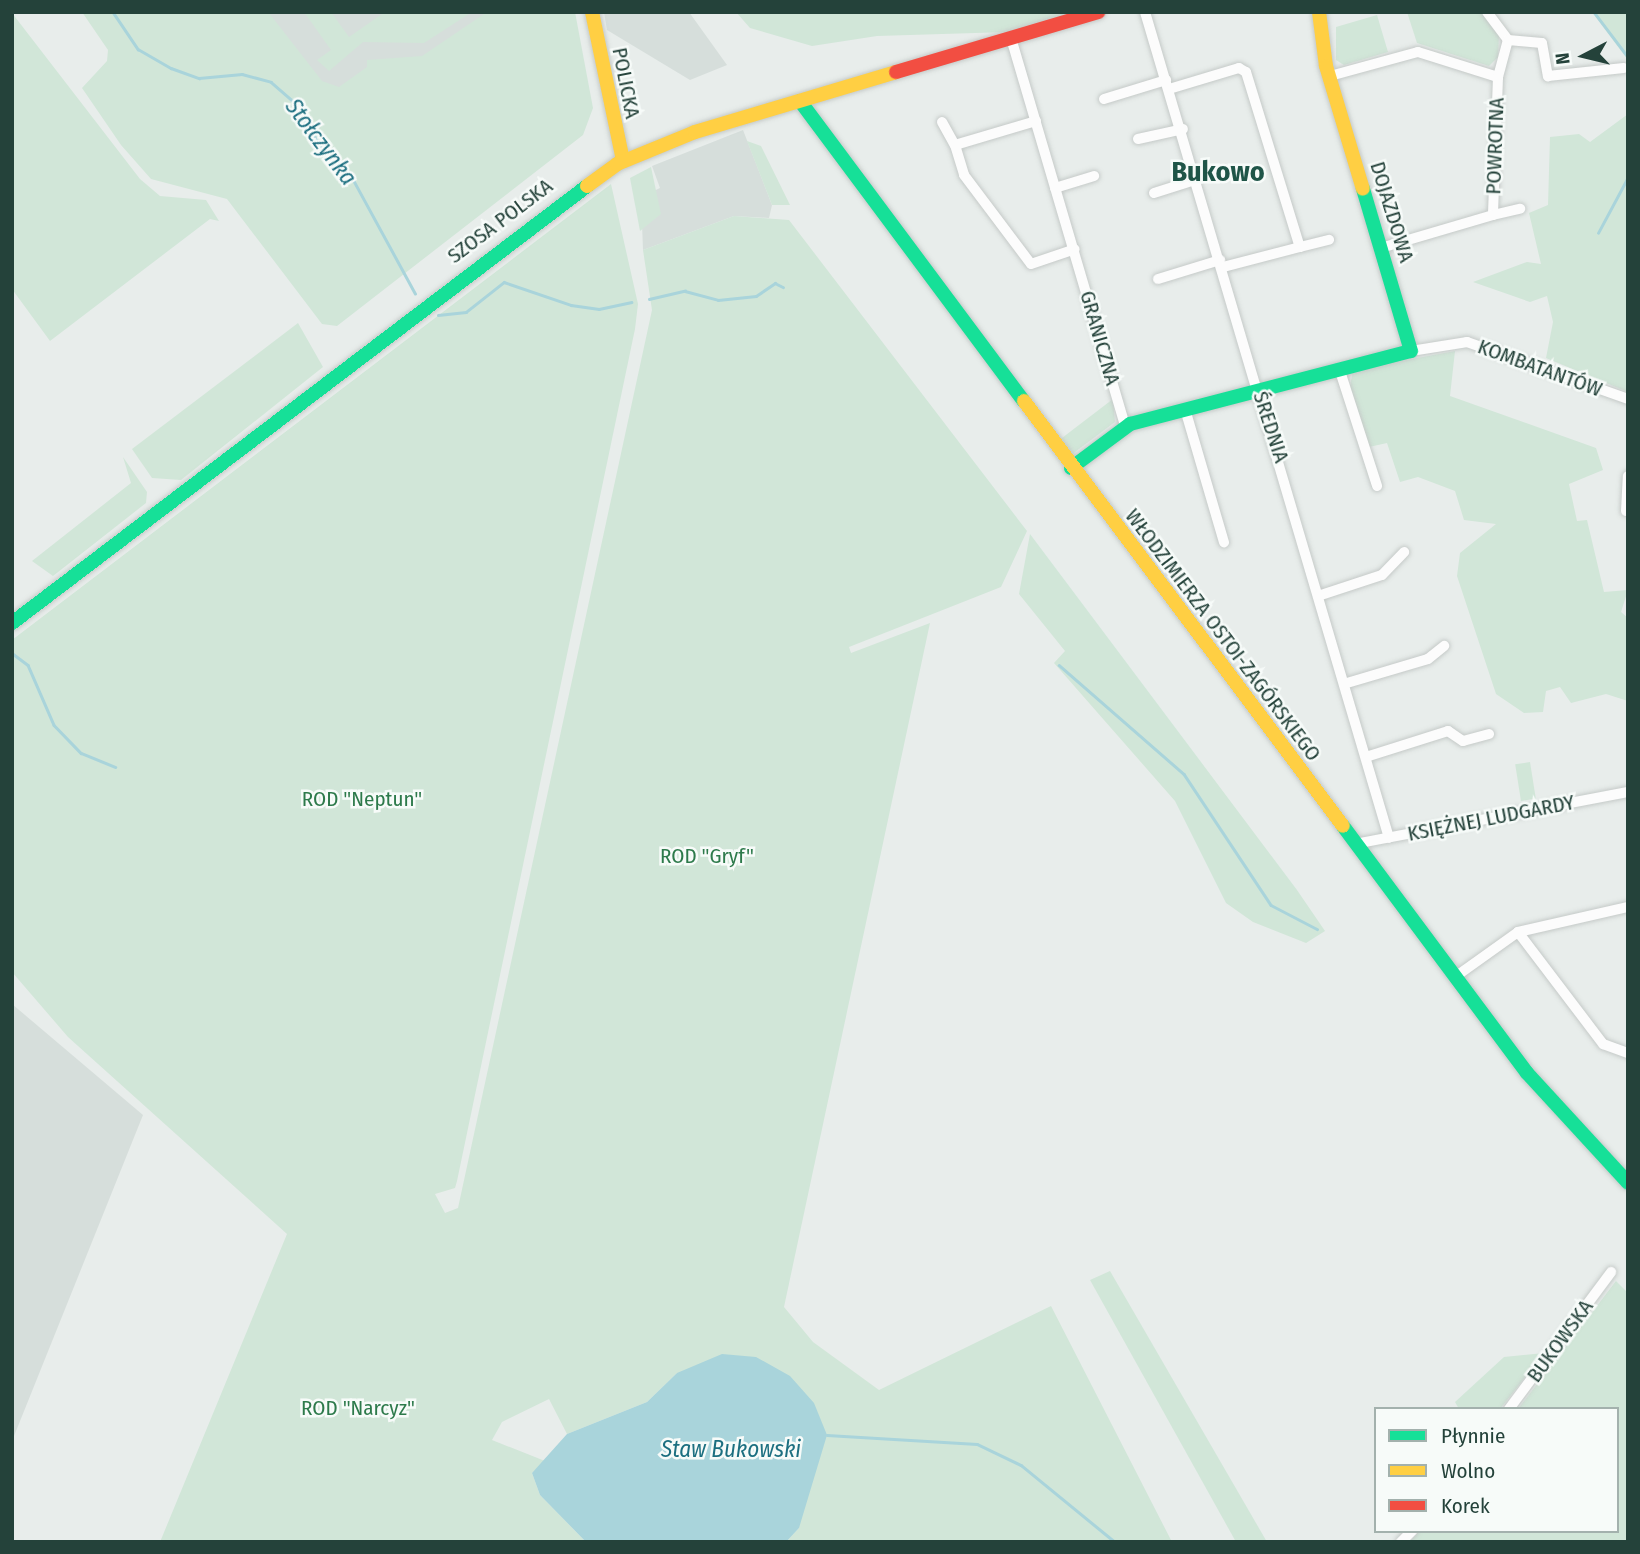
<!DOCTYPE html>
<meta charset="utf-8">
<style>
body{margin:0}
#map{position:relative;width:1640px;height:1554px;overflow:hidden;background:#e8edeb;font-family:"Fira Sans Condensed",sans-serif}
div>[style]{position:absolute}
.built>*{inset:0;background:#d6dedb}
.green>*{inset:0;background:#d1e6d8;transform-origin:0 0}
.water>*{inset:0;background:#a9d4db}
.stream>*{height:2.5px;margin:-1.25px;padding:0 1.25px;transform-origin:1.25px;border-radius:1.25px;background:#a9d4db}
.roads{filter:drop-shadow(0 0 2px #c5cac8) drop-shadow(0 0 2px #c5cac8)}
.street>*{height:10px;margin:-5px;padding:0 5px;transform-origin:5px;border-radius:5px;background:#fcfcfc}
.fast>*{height:14px;margin:-7px;padding:0 7px;transform-origin:7px;border-radius:7px;background:#16e098}
.slow>*{height:14px;margin:-7px;padding:0 7px;transform-origin:7px;border-radius:7px;background:#ffcf43}
.jam>*{height:14px;margin:-7px;padding:0 7px;transform-origin:7px;border-radius:7px;background:#f24e42}
span{translate:-50% -50%;white-space:nowrap;text-align:center;line-height:1.15;-webkit-text-stroke:5px #f7fbf9;paint-order:stroke}
.street-label{font-size:21px;color:#24423a}
.park-label{font-size:21px;color:#2d7a4b}
.water-label{font-size:23px;color:#1c6f80;font-style:italic}
.district-label{font-size:28px;color:#1f5548;font-weight:700}
.frame{position:absolute;inset:0;border:14px solid #24423a;pointer-events:none}
.legend{position:absolute;left:1374px;top:1407px;width:245px;height:126px;box-sizing:border-box;background:#f7fbf9;border:2px solid #a3b1ad;margin:0;padding:9px 12px;list-style:none;font-size:21px;color:#24423a}
.legend li{display:flex;align-items:center;gap:14px;height:35px}
.legend b{width:35px;border:2px solid #a3b1ad}
.north{position:absolute;left:1549px;top:21px;width:70px;height:70px;-webkit-text-stroke:5px #f7fbf9;paint-order:stroke;rotate:263deg;font-size:19px;font-weight:700;line-height:28px;text-align:center;color:#24423a}
.north::after{content:'';display:block;margin:auto;width:24px;height:32px;background:#24423a;clip-path:polygon(50% 0,100% 100%,50% 72%,0 100%)}
</style>
<div id="map">
<div class="built">
<div style="clip-path:polygon(249px 12px,504px 12px,347px 121px)"></div>
<div style="clip-path:polygon(604px 12px,689px 12px,727px 65px,690px 80px,607px 30px)"></div>
<div style="clip-path:polygon(743px 130px,772px 205px,769px 218px,734px 216px,643px 250px,641px 197px,660px 188px,652px 166px)"></div>
<div style="clip-path:polygon(12px 1004px,143px 1115px,12px 1441px)"></div>
</div>
<div class="green">
<div style="clip-path:polygon(82px 12px,269px 13px,322px 81px,339px 87px,367px 67px,367px 60px,422px 56px,487px 12px,575px 12px,593px 108px,583px 135px,337px 326px,322px 324px,227px 199px,151px 179px,121px 145px,82px 88px,107px 61px,108px 50px)"></div>
<div style="clip-path:polygon(304px 12px,331px 12px,349px 37px,385px 12px,472px 12px,424px 43px,363px 42px,329px 71px,317px 60px,331px 50px)"></div>
<div style="clip-path:polygon(736px 12px,1080px 12px,1008px 32px,877px 36px,812px 46px,750px 28px)"></div>
<div style="clip-path:polygon(1407px 12px,1482px 12px,1499px 34px,1498px 57px,1489px 66px,1417px 43px)"></div>
<div style="clip-path:polygon(1592px 12px,1628px 12px,1628px 60px)"></div>
<div style="clip-path:polygon(12px 13px,140px 179px,160px 196px,206px 200px,219px 221px,210px 219px,50px 341px,12px 289px)"></div>
<div style="clip-path:polygon(1377px 15px,1388px 52px,1344px 65px,1336px 60px,1336px 27px)"></div>
<div style="clip-path:polygon(1628px 114px,1628px 392px,1546px 358px,1553px 322px,1547px 296px,1530px 302px,1473px 282px,1527px 262px,1541px 264px,1529px 213px,1548px 205px,1550px 137px,1579px 134px,1590px 142px)"></div>
<div style="clip-path:polygon(747px 141px,761px 146px,790px 205px,772px 205px)"></div>
<div style="clip-path:polygon(651px 167px,661px 214px,640px 231px,630px 178px)"></div>
<div style="clip-path:polygon(611px 184px,638px 304px,635px 329px,457px 1181px,455px 1188px,435px 1194px,445px 1213px,458px 1208px,652px 310px,643px 250px,734px 216px,789px 220px,1027px 531px,1001px 587px,849px 647px,851px 653px,930px 623px,784px 1307px,813px 1342px,879px 1390px,1051px 1306px,1172px 1542px,786px 1542px,799px 1528px,677px 1373px,647px 1402px,567px 1434px,549px 1399px,502px 1422px,492px 1440px,545px 1461px,532px 1473px,540px 1495px,586px 1542px,160px 1542px,287px 1234px,68px 1037px,12px 972px,12px 640px)"></div>
<div style="clip-path:polygon(298px 323px,323px 367px,181px 480px,152px 478px,132px 449px)"></div>
<div style="clip-path:polygon(1455px 351px,1450px 396px,1596px 448px,1603px 470px,1569px 484px,1577px 521px,1587px 520px,1604px 592px,1628px 590px,1621px 612px,1628px 618px,1628px 701px,1606px 694px,1571px 703px,1560px 687px,1546px 691px,1543px 712px,1524px 713px,1496px 694px,1457px 576px,1460px 553px,1496px 524px,1464px 520px,1455px 491px,1418px 477px,1400px 482px,1387px 443px,1369px 447px,1350px 387px,1353px 370px)"></div>
<div style="clip-path:polygon(1113px 399px,1115px 422px,1071px 455px,1058px 441px)"></div>
<div style="clip-path:polygon(123px 457px,147px 492px,146px 503px,53px 576px,32px 561px,131px 483px)"></div>
<div style="clip-path:polygon(1030px 534px,1297px 890px,1325px 931px,1306px 943px,1253px 922px,1226px 903px,1175px 801px,1054px 663px,1065px 651px,1019px 594px)"></div>
<div style="left:1530px;top:762px;width:37px;height:15px;rotate:81deg"></div>
<div style="clip-path:polygon(1110px 1271px,1267px 1542px,1236px 1542px,1090px 1280px)"></div>
<div style="clip-path:polygon(1616px 1281px,1628px 1293px,1628px 1542px,1410px 1542px,1419px 1531px,1617px 1531px,1617px 1409px,1518px 1409px)"></div>
<div style="clip-path:polygon(1544px 1353px,1500px 1409px,1459px 1409px,1455px 1402px,1504px 1357px)"></div>
</div>
<div class="water">
<div style="clip-path:polygon(722px 1354px,756px 1357px,790px 1376px,814px 1403px,827px 1435px,799px 1528px,786px 1542px,586px 1542px,540px 1495px,532px 1473px,567px 1434px,647px 1402px,677px 1373px)"></div>
</div>
<div class="stream">
<div style="left:113px;top:12px;width:45px;rotate:56deg"></div>
<div style="left:138px;top:49px;width:38px;rotate:30deg"></div>
<div style="left:171px;top:68px;width:30px;rotate:20deg"></div>
<div style="left:199px;top:78px;width:43px;rotate:-5.3deg"></div>
<div style="left:242px;top:74px;width:30px;rotate:15deg"></div>
<div style="left:271px;top:82px;width:30px;rotate:41deg"></div>
<div style="left:294px;top:102px;width:58px;rotate:59deg"></div>
<div style="left:324px;top:152px;width:42px;rotate:44deg"></div>
<div style="left:354px;top:181px;width:128px;rotate:61.4deg"></div>
<div style="left:1594px;top:12px;width:56px;rotate:52.9deg"></div>
<div style="left:1598px;top:233px;width:64px;rotate:-61.8deg"></div>
<div style="left:649px;top:299px;width:37px;rotate:-13deg"></div>
<div style="left:685px;top:291px;width:34px;rotate:15deg"></div>
<div style="left:718px;top:300px;width:38px;rotate:-6deg"></div>
<div style="left:756px;top:296px;width:23px;rotate:-34deg"></div>
<div style="left:775px;top:283px;width:9px;rotate:27deg"></div>
<div style="left:438px;top:315px;width:28px;rotate:-6deg"></div>
<div style="left:466px;top:312px;width:48px;rotate:-38.3deg"></div>
<div style="left:504px;top:282px;width:71px;rotate:18.9deg"></div>
<div style="left:571px;top:305px;width:28px;rotate:8deg"></div>
<div style="left:599px;top:309px;width:33px;rotate:-12deg"></div>
<div style="left:12px;top:653px;width:20px;rotate:37deg"></div>
<div style="left:28px;top:665px;width:65px;rotate:66.6deg"></div>
<div style="left:54px;top:725px;width:39px;rotate:46deg"></div>
<div style="left:81px;top:753px;width:37px;rotate:22deg"></div>
<div style="left:1059px;top:665px;width:166px;rotate:41.1deg"></div>
<div style="left:1184px;top:774px;width:157px;rotate:56.4deg"></div>
<div style="left:1271px;top:905px;width:52px;rotate:27.6deg"></div>
<div style="left:827px;top:1435px;width:150px;rotate:3.4deg"></div>
<div style="left:977px;top:1444px;width:49px;rotate:25.5deg"></div>
<div style="left:1021px;top:1465px;width:122px;rotate:39.3deg"></div>
</div>
<div class="roads">
<div class="street">
<div style="left:1145px;top:12px;width:861px;rotate:73.54deg"></div>
<div style="left:1487px;top:12px;width:35px;rotate:53deg"></div>
<div style="left:1011px;top:38px;width:404px;rotate:73.6deg"></div>
<div style="left:1330px;top:76px;width:91px;rotate:-15.3deg"></div>
<div style="left:1418px;top:52px;width:84px;rotate:17.4deg"></div>
<div style="left:1498px;top:77px;width:138px;rotate:92.1deg"></div>
<div style="left:1493px;top:215px;width:117px;rotate:163.6deg"></div>
<div style="left:1498px;top:77px;width:38px;rotate:-75deg"></div>
<div style="left:1508px;top:40px;width:34px;rotate:5deg"></div>
<div style="left:1542px;top:43px;width:34px;rotate:80deg"></div>
<div style="left:1548px;top:76px;width:76px;rotate:-6deg"></div>
<div style="left:1169px;top:89px;width:73px;rotate:-16.7deg"></div>
<div style="left:1239px;top:68px;width:8px;rotate:30deg"></div>
<div style="left:1246px;top:72px;width:183px;rotate:72.9deg"></div>
<div style="left:1300px;top:247px;width:80px;rotate:165.4deg"></div>
<div style="left:1104px;top:99px;width:65px;rotate:-17deg"></div>
<div style="left:1036px;top:121px;width:84px;rotate:163.5deg"></div>
<div style="left:955px;top:145px;width:31px;rotate:73deg"></div>
<div style="left:964px;top:175px;width:111px;rotate:53deg"></div>
<div style="left:1031px;top:264px;width:46px;rotate:-18.8deg"></div>
<div style="left:942px;top:122px;width:26px;rotate:61deg"></div>
<div style="left:1138px;top:139px;width:46px;rotate:-12.5deg"></div>
<div style="left:1055px;top:188px;width:41px;rotate:-17.1deg"></div>
<div style="left:1154px;top:193px;width:43px;rotate:-17.6deg"></div>
<div style="left:1493px;top:215px;width:28px;rotate:-13deg"></div>
<div style="left:1300px;top:247px;width:30px;rotate:-14deg"></div>
<div style="left:1158px;top:279px;width:65px;rotate:-17deg"></div>
<div style="left:1411px;top:351px;width:57px;rotate:-9.1deg"></div>
<div style="left:1467px;top:342px;width:171px;rotate:19.5deg"></div>
<div style="left:1339px;top:368px;width:124px;rotate:72.1deg"></div>
<div style="left:1185px;top:409px;width:139px;rotate:73.7deg"></div>
<div style="left:1626px;top:511px;width:35px;rotate:-87deg"></div>
<div style="left:1321px;top:595px;width:64px;rotate:-18.2deg"></div>
<div style="left:1382px;top:575px;width:32px;rotate:-46deg"></div>
<div style="left:1347px;top:683px;width:84px;rotate:-16.5deg"></div>
<div style="left:1428px;top:659px;width:21px;rotate:-39deg"></div>
<div style="left:1369px;top:756px;width:83px;rotate:-17.6deg"></div>
<div style="left:1448px;top:731px;width:18px;rotate:34deg"></div>
<div style="left:1463px;top:741px;width:27px;rotate:-15deg"></div>
<div style="left:1355px;top:844px;width:278px;rotate:-10.8deg"></div>
<div style="left:1518px;top:932px;width:141px;rotate:52.8deg"></div>
<div style="left:1603px;top:1044px;width:27px;rotate:20deg"></div>
<div style="left:1455px;top:977px;width:77px;rotate:-35.5deg"></div>
<div style="left:1518px;top:932px;width:113px;rotate:-12.8deg"></div>
<div style="left:1509px;top:1409px;width:171px;rotate:-53.3deg"></div>
<div style="left:1401px;top:1542px;width:16px;rotate:-45deg"></div>
</div>
<div class="fast">
<div style="left:800px;top:101px;width:374px;rotate:53.3deg"></div>
<div style="left:1071px;top:468px;width:74px;rotate:-36.7deg"></div>
<div style="left:1130px;top:424px;width:290px;rotate:-14.6deg"></div>
<div style="left:1411px;top:351px;width:169px;rotate:-106.5deg"></div>
<div style="left:12px;top:623px;width:722px;rotate:-37.23deg"></div>
<div style="left:1343px;top:826px;width:308px;rotate:53.3deg"></div>
<div style="left:1527px;top:1073px;width:149px;rotate:47.4deg"></div>
</div>
<div class="slow">
<div style="left:592px;top:12px;width:151px;rotate:78.2deg"></div>
<div style="left:1319px;top:12px;width:54px;rotate:82.6deg"></div>
<div style="left:1326px;top:66px;width:128px;rotate:73.3deg"></div>
<div style="left:587px;top:186px;width:37px;rotate:-36deg"></div>
<div style="left:617px;top:164px;width:84px;rotate:-22.3deg"></div>
<div style="left:695px;top:132px;width:210px;rotate:-16.6deg"></div>
<div style="left:1024px;top:401px;width:531px;rotate:53.11deg"></div>
</div>
<div class="jam">
<div style="left:896px;top:72px;width:211px;rotate:-16.5deg"></div>
</div>
</div>
<div class="street-label">
<span style="left:626px;top:83px;rotate:79deg">POLICKA</span>
<span style="left:1495px;top:146px;rotate:-88deg">POWROTNA</span>
<span style="left:1392px;top:212px;rotate:73deg">DOJAZDOWA</span>
<span style="left:500px;top:221px;rotate:-37deg">SZOSA POLSKA</span>
<span style="left:1100px;top:338px;rotate:74deg">GRANICZNA</span>
<span style="left:1540px;top:368px;rotate:20deg">KOMBATANTÓW</span>
<span style="left:1271px;top:427px;rotate:72deg">ŚREDNIA</span>
<span style="left:1223px;top:635px;rotate:53deg">WŁODZIMIERZA OSTOI-ZAGÓRSKIEGO</span>
<span style="left:1491px;top:818px;rotate:-11deg">KSIĘŻNEJ LUDGARDY</span>
<span style="left:1560px;top:1341px;rotate:-54deg">BUKOWSKA</span>
</div>
<div class="park-label">
<span style="left:362px;top:799px">ROD "Neptun"</span>
<span style="left:707px;top:856px">ROD "Gryf"</span>
<span style="left:358px;top:1408px">ROD "Narcyz"</span>
</div>
<div class="water-label">
<span style="left:321px;top:142px;rotate:53deg">Stołczynka</span>
<span style="left:731px;top:1449px">Staw Bukowski</span>
</div>
<div class="district-label">
<span style="left:1218px;top:172px">Bukowo</span>
</div>
<div class="frame"></div>
<ul class="legend">
<li><b style="height:9px;background:#16e098"></b>Płynnie</li>
<li><b style="height:9px;background:#ffcf43"></b>Wolno</li>
<li><b style="height:9px;background:#f24e42"></b>Korek</li>
</ul>
<div class="north">N</div>
</div>
